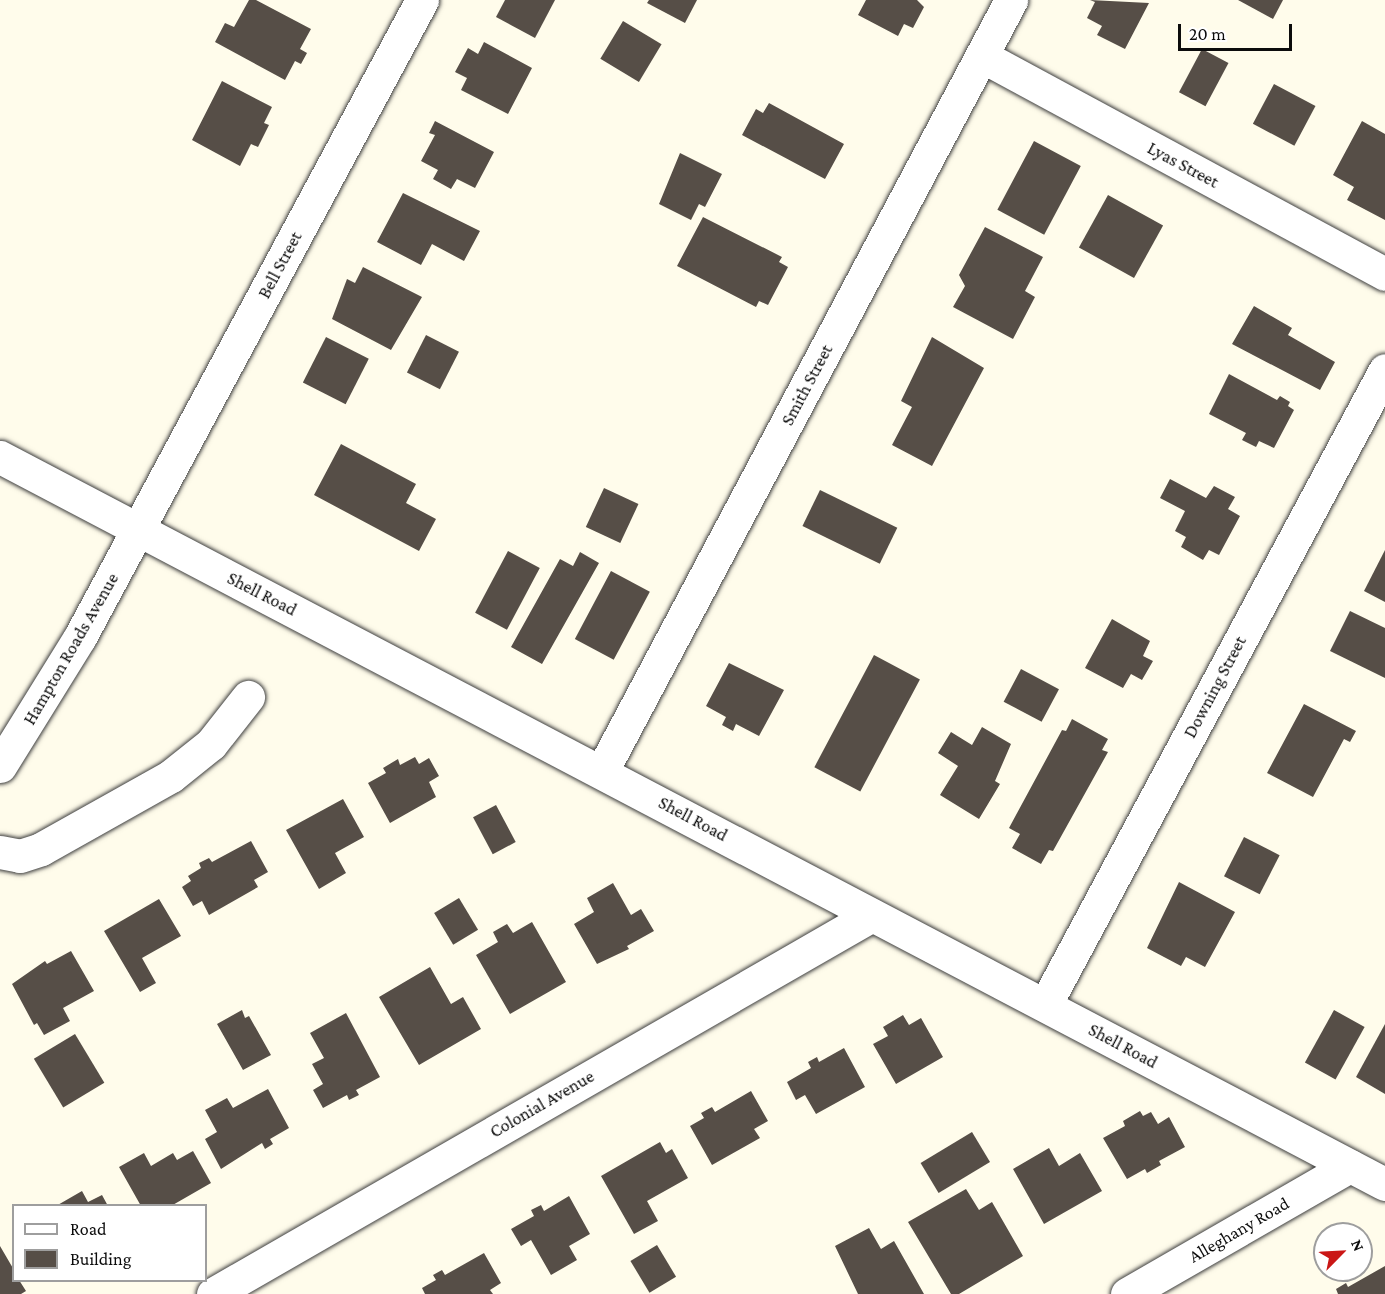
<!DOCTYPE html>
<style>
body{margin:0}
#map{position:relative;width:1385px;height:1294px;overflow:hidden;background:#fffceb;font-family:"Crimson Pro",serif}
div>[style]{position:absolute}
.building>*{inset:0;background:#564e47;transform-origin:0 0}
.roads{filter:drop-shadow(0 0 2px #3f3f3f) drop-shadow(0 0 2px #3f3f3f)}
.minor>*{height:33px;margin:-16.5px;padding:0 16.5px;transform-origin:16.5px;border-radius:16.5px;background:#fff}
span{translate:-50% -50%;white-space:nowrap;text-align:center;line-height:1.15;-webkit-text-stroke:6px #fff;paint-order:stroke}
.street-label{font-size:18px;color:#0c0c0c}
.legend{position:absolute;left:12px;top:1204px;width:195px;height:78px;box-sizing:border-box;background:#fff;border:2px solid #9e9e9e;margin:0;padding:8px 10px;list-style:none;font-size:18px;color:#0c0c0c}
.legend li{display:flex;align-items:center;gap:12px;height:30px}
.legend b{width:30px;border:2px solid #9e9e9e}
.north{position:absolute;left:1313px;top:1222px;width:60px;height:60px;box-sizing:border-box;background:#fff;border:2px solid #9e9e9e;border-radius:50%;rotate:66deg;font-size:16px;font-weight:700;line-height:24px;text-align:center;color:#0c0c0c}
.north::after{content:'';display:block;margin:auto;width:21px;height:27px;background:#ca1716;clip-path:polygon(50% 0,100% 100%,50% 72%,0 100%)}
.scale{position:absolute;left:1178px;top:24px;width:114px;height:27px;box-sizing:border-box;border:3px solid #0c0c0c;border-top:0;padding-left:8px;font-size:18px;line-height:21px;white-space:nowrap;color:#0c0c0c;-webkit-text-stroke:4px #fff;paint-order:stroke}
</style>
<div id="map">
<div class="building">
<div style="clip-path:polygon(249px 0,256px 0,311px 29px,300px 49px,307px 53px,301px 64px,295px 61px,285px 80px,215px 42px,225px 23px,234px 27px)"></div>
<div style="clip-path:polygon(505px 0,555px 0,535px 38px,496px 17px)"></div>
<div style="clip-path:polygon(649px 0,697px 0,685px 23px,647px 3px)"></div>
<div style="clip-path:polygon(866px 0,917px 0,924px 7px,913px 28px,904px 24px,898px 36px,858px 15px)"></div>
<div style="clip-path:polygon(1090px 0,1149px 3px,1125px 49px,1097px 35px,1102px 26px,1087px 18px,1095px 2px)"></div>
<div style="clip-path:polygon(1238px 0,1283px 0,1273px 19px)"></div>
<div style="left:623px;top:21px;width:45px;height:44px;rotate:31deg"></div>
<div style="clip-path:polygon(484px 42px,532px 68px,508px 114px,461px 90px,467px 78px,455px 72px,468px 48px,478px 54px)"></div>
<div style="left:1202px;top:49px;width:30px;height:49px;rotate:28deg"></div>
<div style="clip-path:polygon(222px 81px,272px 107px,264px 123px,269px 125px,258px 147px,251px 144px,240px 166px,192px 140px)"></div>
<div style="left:1274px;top:84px;width:47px;height:45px;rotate:28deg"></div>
<div style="clip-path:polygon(769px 103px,844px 144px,825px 179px,742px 135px,756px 109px,763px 113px)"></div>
<div style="clip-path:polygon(435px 121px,494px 152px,475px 188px,457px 179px,451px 189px,433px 179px,438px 170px,421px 161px,435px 135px,429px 133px)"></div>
<div style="clip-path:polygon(1362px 121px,1385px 134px,1385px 220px,1347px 200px,1354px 187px,1333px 175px)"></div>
<div style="left:1034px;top:141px;width:53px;height:78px;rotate:28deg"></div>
<div style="clip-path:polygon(680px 153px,722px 174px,705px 207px,699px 204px,691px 220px,659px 204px)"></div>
<div style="clip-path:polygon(403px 193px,480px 231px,464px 261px,432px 244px,421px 265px,377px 242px)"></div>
<div style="left:1108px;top:195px;width:63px;height:60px;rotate:29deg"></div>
<div style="clip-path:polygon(703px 217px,782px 257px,779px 262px,788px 267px,768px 305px,759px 301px,756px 307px,677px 266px)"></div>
<div style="clip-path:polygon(985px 227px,1043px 257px,1025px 291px,1035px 297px,1013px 339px,953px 307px,965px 286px,959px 275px)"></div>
<div style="clip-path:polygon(363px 267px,422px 297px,391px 350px,332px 319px,347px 279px,355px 283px)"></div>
<div style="clip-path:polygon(1254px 306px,1292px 328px,1288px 335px,1335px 362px,1320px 390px,1232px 344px)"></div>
<div style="left:426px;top:335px;width:37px;height:42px;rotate:27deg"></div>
<div style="left:326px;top:337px;width:48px;height:51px;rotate:27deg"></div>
<div style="clip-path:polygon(932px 337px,984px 368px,932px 466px,892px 445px,912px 407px,901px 401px)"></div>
<div style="clip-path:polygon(1229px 374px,1277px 400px,1280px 396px,1290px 402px,1288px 406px,1294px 410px,1274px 448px,1259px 441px,1256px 447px,1242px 440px,1246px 433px,1209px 414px)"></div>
<div style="clip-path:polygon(341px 444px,416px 484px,406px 503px,436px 519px,419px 551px,314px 495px)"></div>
<div style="clip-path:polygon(1170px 479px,1206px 498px,1214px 486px,1235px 497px,1228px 509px,1240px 516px,1219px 555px,1209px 550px,1203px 560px,1181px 547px,1186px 537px,1175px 531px,1185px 511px,1160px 498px)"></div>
<div style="left:604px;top:488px;width:38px;height:43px;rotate:25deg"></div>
<div style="left:820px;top:490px;width:86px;height:40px;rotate:26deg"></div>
<div style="clip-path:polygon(1385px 550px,1385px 602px,1364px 591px)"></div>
<div style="left:508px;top:551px;width:36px;height:70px;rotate:28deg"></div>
<div style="clip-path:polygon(580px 552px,599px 563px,542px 664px,511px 647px,560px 559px,573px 566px)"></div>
<div style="left:611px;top:571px;width:44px;height:77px;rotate:28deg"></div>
<div style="clip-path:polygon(1350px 611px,1385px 628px,1385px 678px,1330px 651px)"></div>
<div style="clip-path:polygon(1112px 619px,1150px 641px,1143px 656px,1153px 661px,1142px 680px,1131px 674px,1123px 688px,1085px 668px)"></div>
<div style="left:874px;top:655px;width:52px;height:127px;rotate:28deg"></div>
<div style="clip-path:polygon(729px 663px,784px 690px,759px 736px,736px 724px,733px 731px,722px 725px,726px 717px,706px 706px)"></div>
<div style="left:1021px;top:669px;width:43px;height:37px;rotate:28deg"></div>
<div style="clip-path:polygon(1304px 704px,1356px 731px,1350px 742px,1344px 739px,1313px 797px,1267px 773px)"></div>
<div style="clip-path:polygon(1072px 719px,1108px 739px,1102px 750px,1108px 752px,1053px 851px,1049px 850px,1041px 864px,1012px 848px,1020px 834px,1009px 828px,1062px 730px,1066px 731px)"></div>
<div style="clip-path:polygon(982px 727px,1011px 744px,995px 781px,1000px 784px,979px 819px,940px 795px,958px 766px,938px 753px,951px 732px,972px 745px)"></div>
<div style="clip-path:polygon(415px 757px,419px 764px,429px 758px,439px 776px,429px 782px,436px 797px,390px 823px,368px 783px,386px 773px,383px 768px,398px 759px,400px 765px)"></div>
<div style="clip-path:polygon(343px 799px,364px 837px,335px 853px,346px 873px,319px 889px,286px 830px)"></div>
<div style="left:496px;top:805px;width:42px;height:26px;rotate:62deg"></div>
<div style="left:1244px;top:837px;width:40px;height:44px;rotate:27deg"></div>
<div style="clip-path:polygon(251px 841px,268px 872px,254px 880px,258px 887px,209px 915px,202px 901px,193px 906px,182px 887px,191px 881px,188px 876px,201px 868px,199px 863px,209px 858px,212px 862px)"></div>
<div style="clip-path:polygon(1179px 882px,1235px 912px,1205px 967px,1186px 957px,1181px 966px,1147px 948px)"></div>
<div style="clip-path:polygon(613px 883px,631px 915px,641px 909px,654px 931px,627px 946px,629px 949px,597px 964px,574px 924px,594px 912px,587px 898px)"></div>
<div style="left:459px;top:898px;width:37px;height:29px;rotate:59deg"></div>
<div style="clip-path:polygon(159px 899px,181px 936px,142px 958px,156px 983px,140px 992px,104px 931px)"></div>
<div style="clip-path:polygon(532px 922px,566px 982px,510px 1014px,476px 955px,498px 942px,493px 932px,507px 924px,513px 933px)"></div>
<div style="clip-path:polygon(71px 951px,94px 991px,63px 1008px,70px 1021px,44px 1035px,37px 1023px,34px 1025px,12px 984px,45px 961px,47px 964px)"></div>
<div style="clip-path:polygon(430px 967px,451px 1004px,463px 997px,481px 1029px,419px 1065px,379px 997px)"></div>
<div style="clip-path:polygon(242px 1010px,245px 1018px,249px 1016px,271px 1055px,243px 1070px,217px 1024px)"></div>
<div style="left:1334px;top:1010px;width:35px;height:60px;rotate:29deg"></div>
<div style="clip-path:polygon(346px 1013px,380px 1077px,356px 1090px,359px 1095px,349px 1100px,347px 1095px,323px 1108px,313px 1090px,323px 1084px,312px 1064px,324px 1058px,310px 1033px)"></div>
<div style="clip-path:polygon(903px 1015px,909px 1025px,921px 1018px,943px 1057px,896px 1084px,873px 1044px,888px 1036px,883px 1027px)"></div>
<div style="clip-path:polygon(1385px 1024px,1385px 1094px,1356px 1077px)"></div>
<div style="left:75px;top:1034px;width:57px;height:48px;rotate:59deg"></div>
<div style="clip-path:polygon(844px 1048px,865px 1087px,816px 1114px,805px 1095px,796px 1100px,787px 1082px,811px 1068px,808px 1062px,817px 1057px,819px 1062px)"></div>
<div style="clip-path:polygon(268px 1089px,289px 1128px,270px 1139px,273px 1144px,265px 1149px,262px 1143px,221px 1169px,205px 1139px,217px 1132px,205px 1110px,227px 1098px,233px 1108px)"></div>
<div style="clip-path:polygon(751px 1091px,768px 1121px,754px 1129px,760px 1138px,712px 1165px,690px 1126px,704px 1118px,701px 1113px,712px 1107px,715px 1112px)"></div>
<div style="clip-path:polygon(1140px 1111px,1143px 1116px,1151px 1112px,1158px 1124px,1169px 1117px,1185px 1147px,1159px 1161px,1161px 1165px,1147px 1173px,1145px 1169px,1127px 1179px,1103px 1138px,1125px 1126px,1123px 1121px)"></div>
<div style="left:972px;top:1132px;width:35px;height:60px;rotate:59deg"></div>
<div style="clip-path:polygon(660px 1142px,666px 1153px,672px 1149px,688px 1178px,647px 1201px,658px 1221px,634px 1234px,601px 1176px)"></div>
<div style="clip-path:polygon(1049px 1148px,1059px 1166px,1080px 1153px,1102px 1191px,1044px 1224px,1013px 1169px)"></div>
<div style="clip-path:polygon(193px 1151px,211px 1183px,171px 1206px,141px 1206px,119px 1167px,144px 1153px,151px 1166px,173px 1153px,177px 1160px)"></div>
<div style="clip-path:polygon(966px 1189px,979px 1210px,992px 1202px,1023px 1256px,959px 1294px,951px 1294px,908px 1222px)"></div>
<div style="clip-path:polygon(82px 1191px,88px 1202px,102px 1195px,108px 1206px,56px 1206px)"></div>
<div style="clip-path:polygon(569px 1196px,590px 1234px,569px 1246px,577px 1260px,551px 1275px,531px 1240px,521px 1246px,511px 1229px,534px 1216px,531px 1210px,541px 1205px,544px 1211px)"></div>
<div style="clip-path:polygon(869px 1228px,881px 1249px,894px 1241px,924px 1294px,858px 1294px,835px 1246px)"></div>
<div style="left:657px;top:1245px;width:37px;height:31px;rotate:59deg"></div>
<div style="clip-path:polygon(0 1246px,14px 1270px,14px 1280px,19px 1280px,26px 1291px,21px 1294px,0 1294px)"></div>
<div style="clip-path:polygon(484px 1253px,501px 1283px,490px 1290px,493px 1294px,425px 1294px,422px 1288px,436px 1280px,433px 1275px,442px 1270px,445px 1275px)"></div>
<div style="clip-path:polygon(1385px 1266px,1385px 1294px,1338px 1294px,1336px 1289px,1346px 1283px,1348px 1287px)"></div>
</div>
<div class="roads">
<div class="minor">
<div style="left:982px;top:56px;width:458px;rotate:28.4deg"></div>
<div style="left:0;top:457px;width:1564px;rotate:27.7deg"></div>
<div style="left:0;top:766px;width:152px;rotate:-58.2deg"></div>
<div style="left:80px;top:637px;width:723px;rotate:-61.77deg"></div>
<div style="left:602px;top:771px;width:873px;rotate:-62.05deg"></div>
<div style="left:0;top:852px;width:20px;rotate:11deg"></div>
<div style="left:20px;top:856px;width:22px;rotate:-18deg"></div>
<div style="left:41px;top:849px;width:149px;rotate:-29.3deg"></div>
<div style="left:171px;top:776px;width:51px;rotate:-38.7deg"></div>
<div style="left:211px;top:744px;width:60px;rotate:-51.8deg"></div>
<div style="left:1045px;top:1005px;width:720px;rotate:-61.83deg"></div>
<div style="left:213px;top:1294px;width:760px;rotate:-29.9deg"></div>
<div style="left:1127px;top:1294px;width:257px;rotate:-29.9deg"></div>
</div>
</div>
<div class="street-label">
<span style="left:1183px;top:165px;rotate:28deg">Lyas Street</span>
<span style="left:280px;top:265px;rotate:-62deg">Bell Street</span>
<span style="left:807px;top:385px;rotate:-62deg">Smith Street</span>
<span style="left:262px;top:594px;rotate:27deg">Shell Road</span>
<span style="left:71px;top:649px;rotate:-60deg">Hampton Roads Avenue</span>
<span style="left:1215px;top:687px;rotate:-62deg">Downing Street</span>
<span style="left:693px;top:819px;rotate:28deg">Shell Road</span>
<span style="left:1123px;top:1046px;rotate:28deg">Shell Road</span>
<span style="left:542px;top:1104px;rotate:-30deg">Colonial Avenue</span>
<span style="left:1239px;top:1230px;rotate:-30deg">Alleghany Road</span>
</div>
<ul class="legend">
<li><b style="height:8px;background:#fff"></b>Road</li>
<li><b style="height:16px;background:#564e47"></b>Building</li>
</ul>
<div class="north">N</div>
<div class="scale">20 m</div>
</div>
